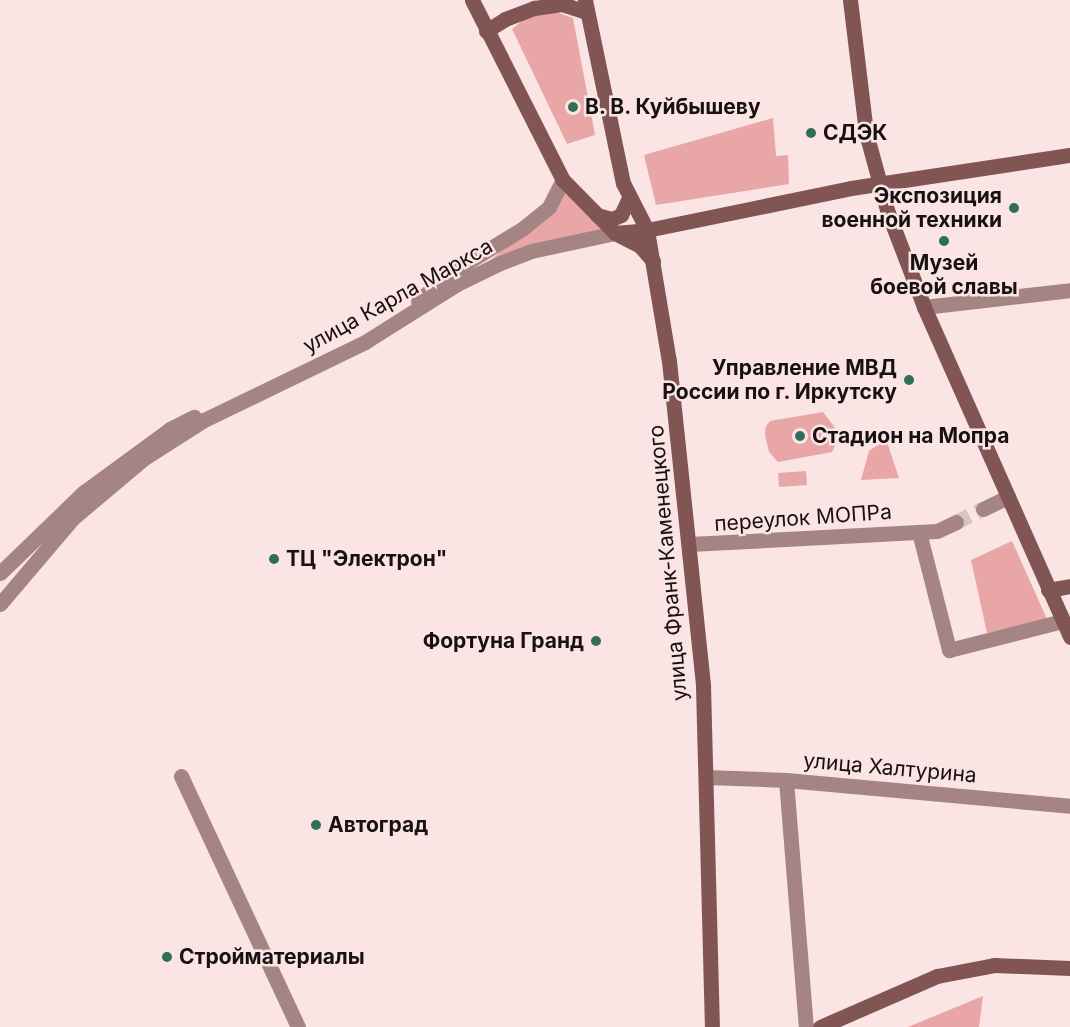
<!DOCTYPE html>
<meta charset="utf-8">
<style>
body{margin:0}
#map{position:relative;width:1070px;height:1027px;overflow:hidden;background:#fbe4e4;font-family:Inter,sans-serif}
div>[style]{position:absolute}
.green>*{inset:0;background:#e8a6a6;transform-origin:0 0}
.street-tunnel>*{height:15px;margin-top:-7.5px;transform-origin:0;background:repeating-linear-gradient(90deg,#d9c4c4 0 15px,transparent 0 23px)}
.street>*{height:15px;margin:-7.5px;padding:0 7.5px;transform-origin:7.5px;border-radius:7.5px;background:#a58584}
.secondary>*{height:15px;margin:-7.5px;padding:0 7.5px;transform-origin:7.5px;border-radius:7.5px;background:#825555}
.dots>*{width:16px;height:16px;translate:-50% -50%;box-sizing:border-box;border:3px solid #fbe4e4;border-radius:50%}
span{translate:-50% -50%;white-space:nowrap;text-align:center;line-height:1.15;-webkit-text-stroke:5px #fbe4e4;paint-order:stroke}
.poi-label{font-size:21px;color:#181111;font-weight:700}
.left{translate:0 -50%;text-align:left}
.right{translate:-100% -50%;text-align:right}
.street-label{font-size:21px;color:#181111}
</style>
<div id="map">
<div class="green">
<div style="clip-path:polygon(541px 13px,559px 13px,573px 18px,595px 135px,567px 144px,512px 29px,523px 20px)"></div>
<div style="clip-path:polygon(773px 118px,776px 156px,788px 155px,789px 184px,656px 205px,644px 155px)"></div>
<div style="clip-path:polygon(563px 188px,604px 231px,487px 263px,551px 210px)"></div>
<div style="clip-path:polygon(823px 412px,835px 428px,835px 446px,832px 452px,778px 462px,769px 452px,765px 435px,766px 426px,770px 421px)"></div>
<div style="clip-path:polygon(886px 439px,899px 478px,861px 480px,869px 451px)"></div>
<div style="left:806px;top:471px;width:14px;height:28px;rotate:86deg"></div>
<div style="clip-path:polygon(1012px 541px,1047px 619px,987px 633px,971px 560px)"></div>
<div style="clip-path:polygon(983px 996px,979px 1027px,908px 1027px)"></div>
</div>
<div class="street-tunnel">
<div style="left:956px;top:522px;width:30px;rotate:-26deg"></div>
</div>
<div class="street">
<div style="left:418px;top:301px;width:46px;rotate:-40.6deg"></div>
<div style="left:453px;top:271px;width:81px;rotate:-31.3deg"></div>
<div style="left:522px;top:229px;width:35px;rotate:-39deg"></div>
<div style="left:549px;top:207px;width:30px;rotate:-63deg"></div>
<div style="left:924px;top:307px;width:147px;rotate:-6.6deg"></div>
<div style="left:983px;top:509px;width:28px;rotate:-26deg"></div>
<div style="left:919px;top:532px;width:122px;rotate:75.7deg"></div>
<div style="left:949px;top:650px;width:118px;rotate:-14.3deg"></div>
<div style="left:690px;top:544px;width:247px;rotate:-3deg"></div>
<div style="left:937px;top:531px;width:21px;rotate:-25deg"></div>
<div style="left:0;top:573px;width:117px;rotate:-44deg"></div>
<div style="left:84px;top:492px;width:107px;rotate:-36.2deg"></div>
<div style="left:170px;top:429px;width:27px;rotate:-27deg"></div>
<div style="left:0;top:604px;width:113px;rotate:-49.7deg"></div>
<div style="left:73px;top:518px;width:92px;rotate:-40.1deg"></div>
<div style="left:143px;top:459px;width:72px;rotate:-32.6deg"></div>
<div style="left:204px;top:420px;width:179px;rotate:-25.8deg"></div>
<div style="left:365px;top:342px;width:109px;rotate:-32.2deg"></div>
<div style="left:457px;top:284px;width:48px;rotate:-26deg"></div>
<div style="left:500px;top:263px;width:33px;rotate:-21deg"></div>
<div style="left:531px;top:251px;width:86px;rotate:-12.1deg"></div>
<div style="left:181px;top:776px;width:277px;rotate:65deg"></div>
<div style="left:706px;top:777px;width:80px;rotate:2.1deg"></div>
<div style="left:786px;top:780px;width:285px;rotate:5.2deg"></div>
<div style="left:786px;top:780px;width:248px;rotate:85.4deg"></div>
</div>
<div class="secondary">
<div style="left:472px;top:0;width:202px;rotate:63.2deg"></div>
<div style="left:563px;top:180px;width:74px;rotate:45.5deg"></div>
<div style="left:615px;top:233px;width:28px;rotate:27deg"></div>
<div style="left:640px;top:246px;width:20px;rotate:49deg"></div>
<div style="left:585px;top:0;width:187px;rotate:78.3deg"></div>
<div style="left:623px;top:183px;width:53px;rotate:62.9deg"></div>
<div style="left:647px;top:230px;width:133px;rotate:80.5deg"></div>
<div style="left:669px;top:361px;width:327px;rotate:84deg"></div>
<div style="left:703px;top:686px;width:341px;rotate:88.5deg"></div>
<div style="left:850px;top:0;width:134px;rotate:83.1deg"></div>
<div style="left:866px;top:133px;width:80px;rotate:74.7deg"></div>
<div style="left:887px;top:210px;width:104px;rotate:69.1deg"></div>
<div style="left:924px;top:307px;width:361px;rotate:66.1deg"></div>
<div style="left:486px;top:31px;width:22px;rotate:-32deg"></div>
<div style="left:505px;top:19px;width:31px;rotate:-21deg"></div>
<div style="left:534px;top:8px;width:28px;rotate:-8deg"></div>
<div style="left:562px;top:4px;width:26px;rotate:18deg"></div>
<div style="left:597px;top:215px;width:16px;rotate:15deg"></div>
<div style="left:612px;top:219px;width:10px;rotate:-24deg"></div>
<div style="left:621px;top:215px;width:19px;rotate:-65deg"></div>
<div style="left:615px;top:233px;width:32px;rotate:-5deg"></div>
<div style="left:647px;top:230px;width:208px;rotate:-11.6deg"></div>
<div style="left:851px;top:188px;width:221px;rotate:-8.6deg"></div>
<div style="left:1048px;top:590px;width:22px;rotate:-10deg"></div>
<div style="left:820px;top:1027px;width:128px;rotate:-23.6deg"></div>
<div style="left:937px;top:976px;width:58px;rotate:-10.9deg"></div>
<div style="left:994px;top:965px;width:76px;rotate:2.3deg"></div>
</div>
<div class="dots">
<div style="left:573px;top:107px;background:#316e5a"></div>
<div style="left:811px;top:133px;background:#316e5a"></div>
<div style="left:1014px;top:208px;background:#316e5a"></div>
<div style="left:944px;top:241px;background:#316e5a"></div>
<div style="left:909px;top:380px;background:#316e5a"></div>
<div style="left:800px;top:436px;background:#316e5a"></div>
<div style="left:274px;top:559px;background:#316e5a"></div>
<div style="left:596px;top:641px;background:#316e5a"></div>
<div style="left:316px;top:825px;background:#316e5a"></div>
<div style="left:167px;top:957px;background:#316e5a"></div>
</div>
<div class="poi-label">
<span class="left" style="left:585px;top:107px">В. В. Куйбышеву</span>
<span class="left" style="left:823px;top:133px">СДЭК</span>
<span class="right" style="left:1002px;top:208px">Экспозиция<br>военной техники</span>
<span style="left:944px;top:275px">Музей<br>боевой славы</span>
<span class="right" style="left:897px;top:380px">Управление МВД<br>России по г. Иркутску</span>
<span class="left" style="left:812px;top:436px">Стадион на Мопра</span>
<span class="left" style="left:286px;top:559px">ТЦ "Электрон"</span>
<span class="right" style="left:584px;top:641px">Фортуна Гранд</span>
<span class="left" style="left:328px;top:825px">Автоград</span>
<span class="left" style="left:179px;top:957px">Стройматериалы</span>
</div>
<div class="street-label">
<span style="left:398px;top:296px;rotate:-29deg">улица Карла Маркса</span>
<span style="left:803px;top:518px;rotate:-4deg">переулок МОПРа</span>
<span style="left:668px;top:563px;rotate:-95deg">улица Франк-Каменецкого</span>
<span style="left:890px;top:768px;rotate:5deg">улица Халтурина</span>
</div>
</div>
